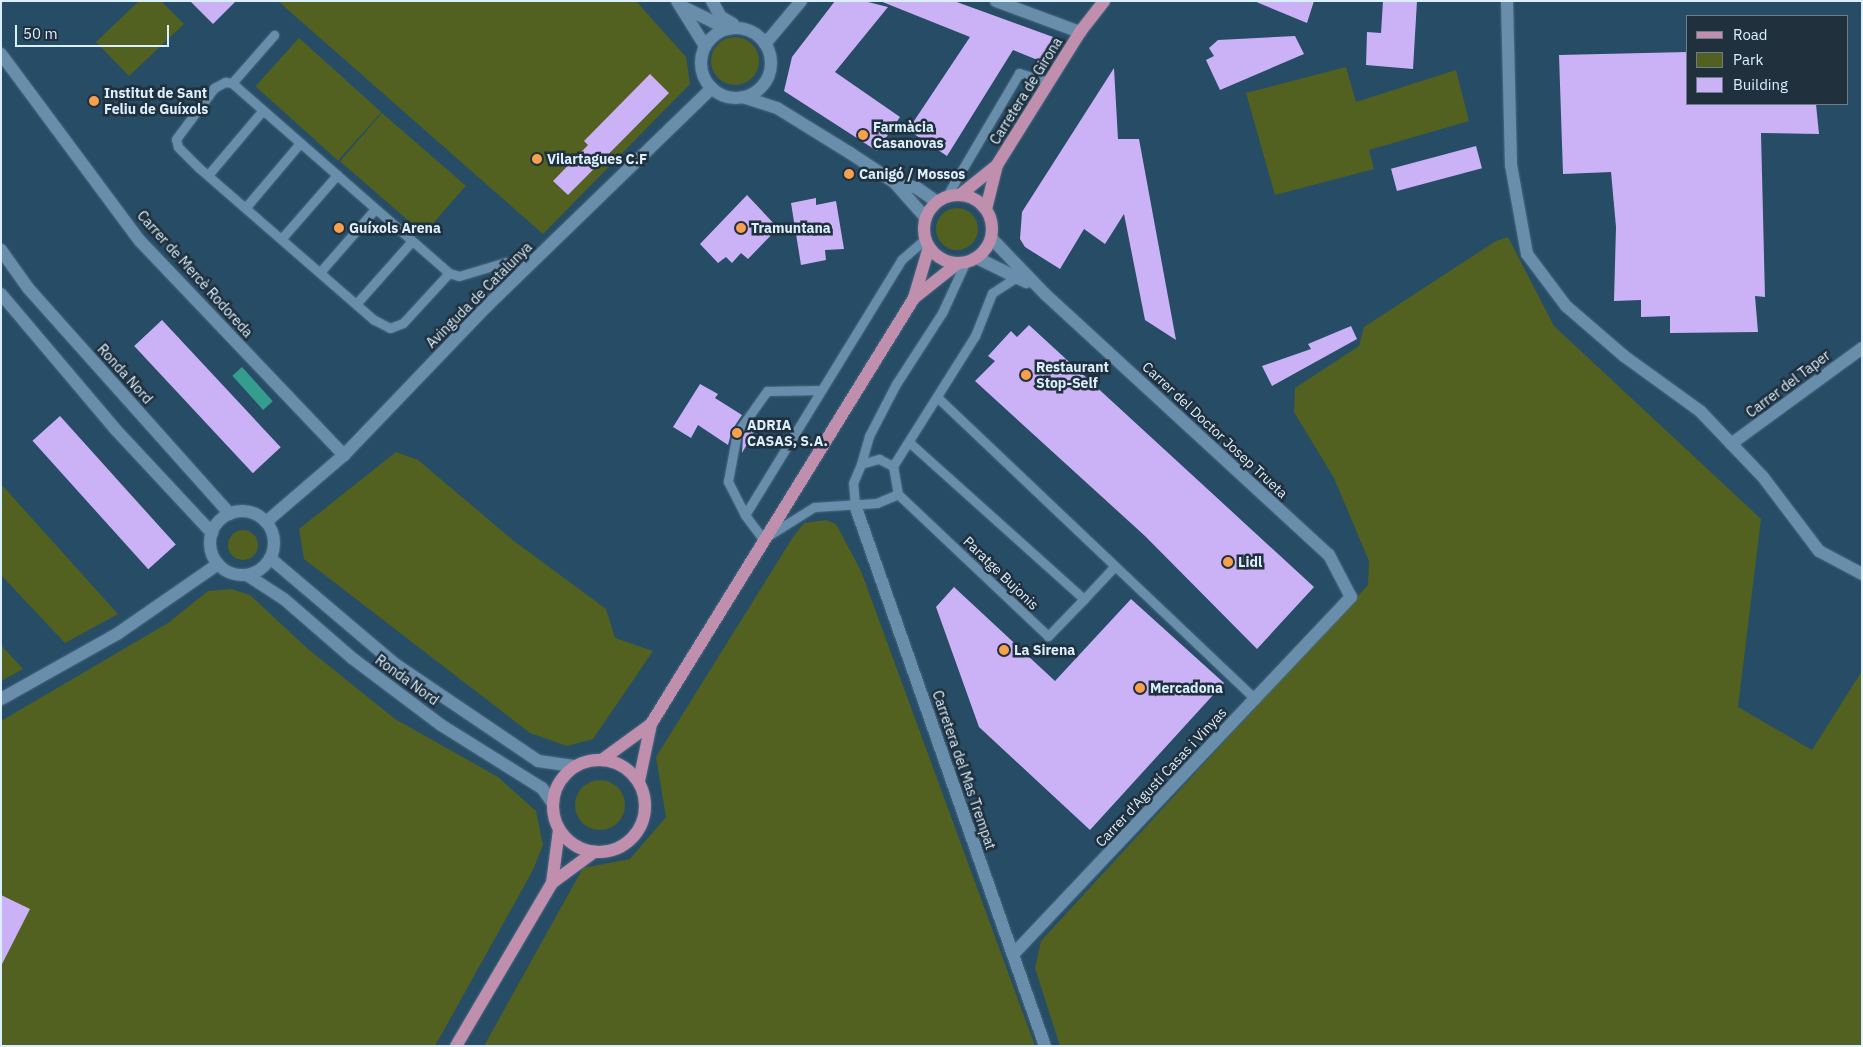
<!DOCTYPE html>
<meta charset="utf-8">
<style>
body{margin:0}
#map{position:relative;width:1863px;height:1047px;overflow:hidden;background:#274c65;font-family:"IBM Plex Sans",sans-serif}
div>[style]{position:absolute}
.green>*{inset:0;background:#52611f;transform-origin:0 0}
.round{border-radius:50%}
.water>*{inset:0;background:#349d8e;transform-origin:0 0}
.building>*{inset:0;background:#cbb2f6;transform-origin:0 0}
.roads{filter:drop-shadow(0 0 1px #496a80) drop-shadow(0 0 1px #496a80)}
.service>*{height:9px;margin:-4.5px;padding:0 4.5px;transform-origin:4.5px;border-radius:4.5px;background:#688eab}
.minor>*{height:12px;margin:-6px;padding:0 6px;transform-origin:6px;border-radius:6px;background:#688eab}
.minor>.ring{margin:-6px;padding:0;box-sizing:content-box;background:none;border:12px solid #688eab;border-radius:50%}
.tertiary>*{height:12px;margin:-6px;padding:0 6px;transform-origin:6px;border-radius:6px;background:#688eab}
.tertiary>.ring{margin:-6px;padding:0;box-sizing:content-box;background:none;border:12px solid #688eab;border-radius:50%}
.primary>*{height:12px;margin:-6px;padding:0 6px;transform-origin:6px;border-radius:6px;background:#c08fae}
.primary>.ring{margin:-6px;padding:0;box-sizing:content-box;background:none;border:12px solid #c08fae;border-radius:50%}
.dots>*{width:14px;height:14px;translate:-50% -50%;box-sizing:border-box;border:2px solid #20303c;border-radius:50%}
span{translate:-50% -50%;white-space:nowrap;text-align:center;line-height:1.15;-webkit-text-stroke:5px #20303c;paint-order:stroke}
.street-label{font-size:14px;color:#dbefff}
.poi-label{font-size:14px;color:#dbefff;font-weight:700}
.left{translate:0 -50%;text-align:left}
.frame{position:absolute;inset:0;border:2px solid #dbefff;pointer-events:none}
.legend{position:absolute;left:1686px;top:15px;width:162px;height:90px;box-sizing:border-box;background:#20303c;border:1px solid #6b7c8a;margin:0;padding:6px 9px;list-style:none;font-size:15px;color:#dbefff}
.legend li{display:flex;align-items:center;gap:10px;height:25px}
.legend b{width:25px;border:1px solid #6b7c8a}
.scale{position:absolute;left:15px;top:25px;width:154px;height:22px;box-sizing:border-box;border:2px solid #dbefff;border-top:0;padding-left:6px;font-size:15px;line-height:18px;white-space:nowrap;color:#dbefff;-webkit-text-stroke:4px #20303c;paint-order:stroke}
</style>
<div id="map">
<div class="green">
<div style="clip-path:polygon(139px 1px,161px 1px,184px 24px,129px 76px,96px 42px)"></div>
<div style="clip-path:polygon(278px 1px,636px 1px,686px 57px,690px 84px,543px 234px)"></div>
<div class="round" style="left:711px;top:37px;width:48px;height:48px"></div>
<div style="left:299px;top:38px;width:111px;height:65px;rotate:42deg"></div>
<div style="clip-path:polygon(1346px 67px,1356px 102px,1456px 70px,1469px 121px,1369px 150px,1374px 169px,1275px 195px,1246px 93px)"></div>
<div style="left:382px;top:113px;width:111px;height:64px;rotate:41deg"></div>
<div class="round" style="left:936px;top:208px;width:42px;height:42px"></div>
<div style="clip-path:polygon(1508px 237px,1554px 326px,1761px 519px,1738px 707px,1812px 750px,1862px 671px,1862px 1046px,1060px 1046px,1035px 968px,1041px 941px,1368px 585px,1369px 561px,1334px 478px,1294px 412px,1295px 388px,1359px 346px,1364px 327px,1496px 241px)"></div>
<div style="clip-path:polygon(396px 452px,418px 460px,514px 541px,606px 609px,615px 638px,653px 651px,593px 739px,567px 746px,530px 733px,304px 559px,299px 529px)"></div>
<div style="clip-path:polygon(1px 484px,118px 614px,65px 643px,1px 575px)"></div>
<div style="clip-path:polygon(826px 520px,836px 524px,861px 571px,1035px 1046px,484px 1046px,583px 868px,630px 859px,666px 817px,656px 757px,793px 537px,804px 523px)"></div>
<div class="round" style="left:228px;top:530px;width:30px;height:30px"></div>
<div style="clip-path:polygon(231px 589px,250px 595px,308px 649px,395px 719px,498px 777px,536px 811px,543px 845px,533px 870px,435px 1046px,1px 1046px,1px 721px,168px 623px,208px 591px)"></div>
<div style="clip-path:polygon(1px 645px,23px 669px,1px 681px)"></div>
<div class="round" style="left:575px;top:780px;width:50px;height:50px"></div>
</div>
<div class="water">
<div style="left:242px;top:367px;width:46px;height:13px;rotate:48deg"></div>
</div>
<div class="building">
<div style="clip-path:polygon(190px 1px,236px 1px,213px 24px)"></div>
<div style="clip-path:polygon(835px 1px,864px 1px,888px 7px,835px 72px,900px 117px,877px 151px,784px 91px,792px 57px)"></div>
<div style="clip-path:polygon(880px 1px,954px 1px,1053px 37px,1040px 61px,1013px 50px,947px 156px,908px 130px,970px 37px)"></div>
<div style="clip-path:polygon(1254px 1px,1314px 1px,1307px 23px)"></div>
<div style="clip-path:polygon(1383px 1px,1417px 1px,1413px 69px,1366px 65px,1367px 32px,1381px 33px)"></div>
<div style="clip-path:polygon(1295px 36px,1304px 54px,1220px 90px,1206px 60px,1214px 56px,1209px 48px,1218px 40px)"></div>
<div style="clip-path:polygon(1687px 52px,1687px 104px,1816px 104px,1819px 134px,1761px 133px,1765px 297px,1755px 296px,1758px 332px,1670px 333px,1670px 316px,1641px 317px,1641px 300px,1614px 301px,1616px 227px,1611px 172px,1563px 174px,1559px 55px)"></div>
<div style="clip-path:polygon(1114px 68px,1118px 139px,1139px 139px,1176px 340px,1145px 320px,1124px 214px,1105px 244px,1084px 229px,1060px 269px,1025px 247px,1020px 239px,1022px 212px)"></div>
<div style="clip-path:polygon(650px 74px,669px 93px,568px 195px,553px 181px,588px 145px,584px 141px)"></div>
<div style="left:1476px;top:146px;width:23px;height:88px;rotate:75deg"></div>
<div style="clip-path:polygon(747px 195px,778px 228px,748px 259px,741px 253px,732px 263px,726px 257px,718px 263px,700px 244px)"></div>
<div style="clip-path:polygon(816px 198px,816px 205px,836px 201px,844px 249px,825px 250px,826px 260px,801px 265px,791px 203px)"></div>
<div style="left:162px;top:320px;width:174px;height:38px;rotate:47deg"></div>
<div style="clip-path:polygon(1029px 325px,1314px 587px,1257px 649px,1145px 536px,975px 381px,995px 361px,988px 356px,1011px 331px,1017px 337px)"></div>
<div style="clip-path:polygon(1351px 326px,1357px 339px,1272px 386px,1262px 366px,1311px 349px,1308px 344px)"></div>
<div style="clip-path:polygon(700px 384px,718px 394px,715px 398px,742px 415px,732px 430px,728px 445px,698px 425px,691px 438px,673px 427px)"></div>
<div style="left:60px;top:416px;width:173px;height:37px;rotate:48deg"></div>
<div style="clip-path:polygon(753px 421px,758px 425px,742px 453px,743px 436px)"></div>
<div style="clip-path:polygon(954px 587px,1055px 681px,1131px 599px,1224px 683px,1090px 830px,979px 727px,936px 607px)"></div>
<div style="clip-path:polygon(1px 895px,30px 909px,1px 966px)"></div>
</div>
<div class="roads">
<div class="service">
<div style="left:232px;top:83px;width:64px;rotate:-48.8deg"></div>
<div style="left:208px;top:175px;width:85px;rotate:-49.8deg"></div>
<div style="left:946px;top:197px;width:144px;rotate:-59.5deg"></div>
<div style="left:1019px;top:73px;width:31px;rotate:17deg"></div>
<div style="left:246px;top:207px;width:84px;rotate:-49.8deg"></div>
<div style="left:282px;top:238px;width:84px;rotate:-48.9deg"></div>
<div style="left:321px;top:271px;width:82px;rotate:-48.9deg"></div>
<div style="left:449px;top:273px;width:68px;rotate:132.6deg"></div>
<div style="left:403px;top:323px;width:14px;rotate:159deg"></div>
<div style="left:390px;top:328px;width:18px;rotate:-153deg"></div>
<div style="left:374px;top:320px;width:232px;rotate:-139deg"></div>
<div style="left:199px;top:168px;width:30px;rotate:-135deg"></div>
<div style="left:178px;top:147px;width:8px;rotate:-104deg"></div>
<div style="left:176px;top:139px;width:64px;rotate:-53.3deg"></div>
<div style="left:214px;top:88px;width:13px;rotate:-29deg"></div>
<div style="left:225px;top:82px;width:7px;rotate:8deg"></div>
<div style="left:232px;top:83px;width:288px;rotate:41.2deg"></div>
<div style="left:449px;top:273px;width:10px;rotate:17deg"></div>
<div style="left:459px;top:276px;width:49px;rotate:-16.6deg"></div>
<div style="left:506px;top:262px;width:23px;rotate:7deg"></div>
<div style="left:356px;top:304px;width:84px;rotate:-48.4deg"></div>
<div style="left:937px;top:397px;width:439px;rotate:43.5deg"></div>
<div style="left:910px;top:443px;width:234px;rotate:41.9deg"></div>
<div style="left:1084px;top:599px;width:52px;rotate:134.2deg"></div>
<div style="left:1048px;top:636px;width:207px;rotate:-136.6deg"></div>
<div style="left:898px;top:494px;width:23px;rotate:157deg"></div>
<div style="left:877px;top:503px;width:63px;rotate:176.4deg"></div>
<div style="left:814px;top:507px;width:60px;rotate:147.9deg"></div>
<div style="left:763px;top:539px;width:30px;rotate:-127deg"></div>
<div style="left:745px;top:515px;width:299px;rotate:-58.5deg"></div>
<div style="left:901px;top:260px;width:32px;rotate:-41deg"></div>
<div style="left:861px;top:464px;width:29px;rotate:-74deg"></div>
<div style="left:869px;top:436px;width:59px;rotate:-62.6deg"></div>
<div style="left:896px;top:384px;width:85px;rotate:-57.1deg"></div>
<div style="left:942px;top:313px;width:55px;rotate:-65.3deg"></div>
<div style="left:893px;top:466px;width:28px;rotate:80deg"></div>
<div style="left:855px;top:505px;width:22px;rotate:-95deg"></div>
<div style="left:853px;top:483px;width:21px;rotate:-67deg"></div>
<div style="left:861px;top:464px;width:19px;rotate:-16deg"></div>
<div style="left:879px;top:459px;width:16px;rotate:27deg"></div>
<div style="left:893px;top:466px;width:154px;rotate:-57.8deg"></div>
<div style="left:975px;top:336px;width:46px;rotate:-68.4deg"></div>
<div style="left:992px;top:293px;width:31px;rotate:-33deg"></div>
<div style="left:745px;top:515px;width:38px;rotate:-117deg"></div>
<div style="left:728px;top:481px;width:49px;rotate:-79.4deg"></div>
<div style="left:737px;top:433px;width:52px;rotate:-54.5deg"></div>
<div style="left:767px;top:391px;width:54px;rotate:-1.1deg"></div>
<div style="left:1084px;top:599px;width:44px;rotate:-46.8deg"></div>
</div>
<div class="minor">
<div style="left:677px;top:1px;width:53px;rotate:58.1deg"></div>
<div style="left:712px;top:1px;width:18px;rotate:61deg"></div>
<div style="left:721px;top:17px;width:14px;rotate:30deg"></div>
<div style="left:996px;top:1px;width:90px;rotate:20.3deg"></div>
<div style="left:1507px;top:1px;width:164px;rotate:88.6deg"></div>
<div style="left:1511px;top:165px;width:90px;rotate:79.8deg"></div>
<div style="left:1527px;top:254px;width:65px;rotate:53.1deg"></div>
<div style="left:1566px;top:306px;width:77px;rotate:40.8deg"></div>
<div style="left:1624px;top:356px;width:94px;rotate:35.9deg"></div>
<div style="left:1700px;top:411px;width:91px;rotate:46.3deg"></div>
<div style="left:1763px;top:477px;width:93px;rotate:52.9deg"></div>
<div style="left:1819px;top:551px;width:49px;rotate:28.1deg"></div>
<div style="left:683px;top:7px;width:50px;rotate:26.1deg"></div>
<div class="ring" style="left:701px;top:28px;width:58px;height:58px"></div>
<div style="left:765px;top:44px;width:56px;rotate:-50.1deg"></div>
<div style="left:1px;top:54px;width:233px;rotate:53.4deg"></div>
<div style="left:140px;top:241px;width:296px;rotate:46.4deg"></div>
<div style="left:743px;top:97px;width:36px;rotate:18deg"></div>
<div style="left:777px;top:108px;width:86px;rotate:31.7deg"></div>
<div style="left:850px;top:153px;width:53px;rotate:33.4deg"></div>
<div style="left:894px;top:182px;width:48px;rotate:48.4deg"></div>
<div style="left:895px;top:182px;width:23px;rotate:15deg"></div>
<div style="left:917px;top:188px;width:24px;rotate:35deg"></div>
<div style="left:991px;top:238px;width:79px;rotate:46deg"></div>
<div style="left:1046px;top:295px;width:384px;rotate:42.6deg"></div>
<div style="left:1329px;top:555px;width:47px;rotate:62.4deg"></div>
<div style="left:1351px;top:597px;width:492px;rotate:133.4deg"></div>
<div style="left:977px;top:258px;width:55px;rotate:26.1deg"></div>
<div style="left:1731px;top:444px;width:162px;rotate:-36.2deg"></div>
<div style="left:855px;top:505px;width:573px;rotate:70.65deg"></div>
<div style="left:266px;top:522px;width:103px;rotate:-40.7deg"></div>
<div style="left:344px;top:455px;width:207px;rotate:-46.2deg"></div>
<div style="left:487px;top:306px;width:313px;rotate:-44.1deg"></div>
<div style="left:1px;top:699px;width:133px;rotate:-29.3deg"></div>
<div style="left:117px;top:634px;width:123px;rotate:-34.7deg"></div>
</div>
<div class="tertiary">
<div style="left:1px;top:250px;width:47px;rotate:54.6deg"></div>
<div style="left:28px;top:288px;width:303px;rotate:48.2deg"></div>
<div style="left:1px;top:294px;width:178px;rotate:49.8deg"></div>
<div style="left:116px;top:430px;width:141px;rotate:47deg"></div>
<div class="ring" style="left:210px;top:511px;width:52px;height:52px"></div>
<div style="left:270px;top:558px;width:164px;rotate:40.3deg"></div>
<div style="left:395px;top:664px;width:173px;rotate:34.1deg"></div>
<div style="left:538px;top:761px;width:36px;rotate:8deg"></div>
<div style="left:247px;top:575px;width:44px;rotate:33deg"></div>
<div style="left:284px;top:599px;width:90px;rotate:40.9deg"></div>
<div style="left:352px;top:658px;width:111px;rotate:37deg"></div>
<div style="left:441px;top:725px;width:119px;rotate:32deg"></div>
<div style="left:542px;top:788px;width:19px;rotate:55deg"></div>
</div>
<div class="primary">
<div class="ring" style="left:924px;top:195px;width:56px;height:56px"></div>
<div style="left:960px;top:195px;width:48px;rotate:-39deg"></div>
<div style="left:997px;top:165px;width:157px;rotate:-58deg"></div>
<div style="left:1080px;top:32px;width:39px;rotate:-52deg"></div>
<div style="left:986px;top:209px;width:45px;rotate:-76deg"></div>
<div style="left:914px;top:298px;width:55px;rotate:-38.3deg"></div>
<div style="left:603px;top:759px;width:59px;rotate:-36.1deg"></div>
<div style="left:651px;top:724px;width:501px;rotate:-58.31deg"></div>
<div style="left:914px;top:298px;width:53px;rotate:-73.6deg"></div>
<div class="ring" style="left:553px;top:760px;width:80px;height:80px"></div>
<div style="left:639px;top:781px;width:58px;rotate:-78.1deg"></div>
<div style="left:552px;top:883px;width:53px;rotate:-82.5deg"></div>
<div style="left:456px;top:1046px;width:189px;rotate:-59.5deg"></div>
<div style="left:552px;top:883px;width:52px;rotate:-36.4deg"></div>
</div>
</div>
<div class="dots">
<div style="left:94px;top:101px;background:#f9a04c"></div>
<div style="left:863px;top:135px;background:#f9a04c"></div>
<div style="left:537px;top:159px;background:#f9a04c"></div>
<div style="left:849px;top:174px;background:#f9a04c"></div>
<div style="left:339px;top:228px;background:#f9a04c"></div>
<div style="left:741px;top:228px;background:#f9a04c"></div>
<div style="left:1026px;top:375px;background:#f9a04c"></div>
<div style="left:737px;top:433px;background:#f9a04c"></div>
<div style="left:1228px;top:562px;background:#f9a04c"></div>
<div style="left:1004px;top:650px;background:#f9a04c"></div>
<div style="left:1140px;top:688px;background:#f9a04c"></div>
</div>
<div class="street-label">
<span style="left:1026px;top:91px;rotate:-58deg">Carretera de Girona</span>
<span style="left:195px;top:274px;rotate:48deg">Carrer de Mercè Rodoreda</span>
<span style="left:479px;top:295px;rotate:-45deg">Avinguda de Catalunya</span>
<span style="left:125px;top:374px;rotate:48deg">Ronda Nord</span>
<span style="left:1788px;top:384px;rotate:-37deg">Carrer del Taper</span>
<span style="left:1215px;top:430px;rotate:43deg">Carrer del Doctor Josep Trueta</span>
<span style="left:1001px;top:573px;rotate:44deg">Paratge Bujonis</span>
<span style="left:407px;top:680px;rotate:36deg">Ronda Nord</span>
<span style="left:964px;top:770px;rotate:71deg">Carretera del Mas Trempat</span>
<span style="left:1161px;top:777px;rotate:-47deg">Carrer d'Agustí Casas i Vinyas</span>
</div>
<div class="poi-label">
<span class="left" style="left:104px;top:101px">Institut de Sant<br>Feliu de Guíxols</span>
<span class="left" style="left:873px;top:135px">Farmàcia<br>Casanovas</span>
<span class="left" style="left:547px;top:159px">Vilartagues C.F</span>
<span class="left" style="left:859px;top:174px">Canigó / Mossos</span>
<span class="left" style="left:349px;top:228px">Guíxols Arena</span>
<span class="left" style="left:751px;top:228px">Tramuntana</span>
<span class="left" style="left:1036px;top:375px">Restaurant<br>Stop-Self</span>
<span class="left" style="left:747px;top:433px">ADRIA<br>CASAS, S.A.</span>
<span class="left" style="left:1238px;top:562px">Lidl</span>
<span class="left" style="left:1014px;top:650px">La Sirena</span>
<span class="left" style="left:1150px;top:688px">Mercadona</span>
</div>
<div class="frame"></div>
<ul class="legend">
<li><b style="height:6px;background:#c08fae"></b>Road</li>
<li><b style="height:14px;background:#52611f"></b>Park</li>
<li><b style="height:14px;background:#cbb2f6"></b>Building</li>
</ul>
<div class="scale">50 m</div>
</div>
